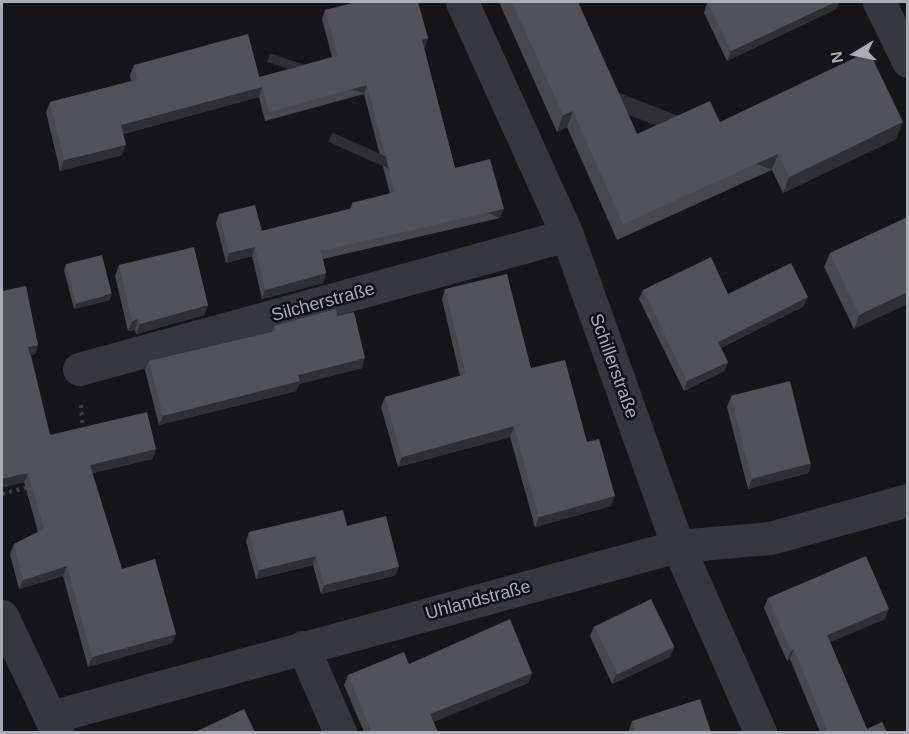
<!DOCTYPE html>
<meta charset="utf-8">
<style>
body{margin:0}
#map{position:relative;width:909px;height:734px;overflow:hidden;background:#161618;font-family:Arial,sans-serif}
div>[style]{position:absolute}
.path>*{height:4px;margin-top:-2px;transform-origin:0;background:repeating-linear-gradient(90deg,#3d3f44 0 3px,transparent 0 7.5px)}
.minor>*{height:33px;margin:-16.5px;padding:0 16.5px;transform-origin:16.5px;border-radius:16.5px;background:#37383d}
.wall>*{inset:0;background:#47494d}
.shaded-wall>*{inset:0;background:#2f3033;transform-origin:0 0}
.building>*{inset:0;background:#525359;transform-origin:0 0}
span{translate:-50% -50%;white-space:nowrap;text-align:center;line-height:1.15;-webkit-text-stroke:5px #111113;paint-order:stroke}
.street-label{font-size:18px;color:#a8adb8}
.frame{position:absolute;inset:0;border:3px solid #a8adb8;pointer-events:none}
.north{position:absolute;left:825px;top:24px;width:60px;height:60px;-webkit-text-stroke:4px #111113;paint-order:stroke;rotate:260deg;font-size:16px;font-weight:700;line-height:24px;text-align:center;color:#a8adb8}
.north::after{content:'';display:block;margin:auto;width:21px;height:27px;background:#a8adb8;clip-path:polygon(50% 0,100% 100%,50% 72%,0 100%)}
</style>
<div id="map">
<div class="path">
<div style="left:81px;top:405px;width:26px;rotate:86deg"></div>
<div style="left:2px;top:494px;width:28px;rotate:-15deg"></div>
</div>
<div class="minor">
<div style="left:462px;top:2px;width:256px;rotate:65.7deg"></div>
<div style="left:567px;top:235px;width:330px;rotate:70.4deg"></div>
<div style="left:678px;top:546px;width:203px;rotate:66.2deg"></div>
<div style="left:879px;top:2px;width:66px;rotate:63.8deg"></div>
<div style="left:79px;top:369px;width:506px;rotate:-15.35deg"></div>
<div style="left:2px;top:616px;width:128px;rotate:64.6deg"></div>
<div style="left:303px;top:647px;width:93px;rotate:66.5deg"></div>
<div style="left:51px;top:717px;width:650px;rotate:-15.26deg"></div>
<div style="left:678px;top:546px;width:92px;rotate:-5deg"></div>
<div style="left:770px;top:538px;width:143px;rotate:-15.4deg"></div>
</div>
<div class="wall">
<div style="clip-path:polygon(499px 2px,578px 2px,637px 134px,720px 122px,896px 139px,783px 193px,772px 170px,617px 240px,567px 127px,557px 132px)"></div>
<div style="clip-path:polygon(707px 2px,839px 2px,836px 9px,727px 61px,704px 13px)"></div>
<div style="clip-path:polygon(325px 10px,425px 47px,424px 48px,455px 168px,500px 218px,323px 259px,326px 273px,323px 283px,262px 299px,252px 256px,226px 263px,216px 223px,219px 214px,262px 231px,350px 209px,352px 203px,390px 194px,364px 94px,265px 121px,259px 97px,123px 134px,122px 155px,60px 171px,46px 112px,50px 102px,131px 81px,130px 75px,134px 65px,260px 77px,332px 57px,322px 19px)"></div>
<div style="clip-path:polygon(908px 217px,854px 329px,824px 267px,830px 253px)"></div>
<div style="clip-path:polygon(66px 264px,110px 300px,74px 309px,64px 270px)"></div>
<div style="clip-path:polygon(119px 265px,208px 305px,204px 315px,136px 334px,135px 330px,128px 331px,115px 276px)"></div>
<div style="clip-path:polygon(445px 289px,531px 368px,587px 442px,611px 506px,535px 527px,510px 437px,398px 467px,381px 407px,385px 397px,460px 376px,442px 299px)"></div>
<div style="clip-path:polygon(643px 290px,728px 294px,804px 306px,721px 348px,728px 362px,724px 371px,684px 391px,639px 299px)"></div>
<div style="clip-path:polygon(2px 291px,38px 345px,35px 354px,31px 355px,50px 435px,156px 449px,152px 459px,92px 473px,122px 569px,176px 634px,172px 643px,88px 667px,63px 576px,19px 589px,10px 554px,14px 544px,38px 532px,24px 482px)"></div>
<div style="clip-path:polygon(337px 316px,362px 368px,299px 384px,296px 391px,159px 425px,145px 370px,149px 361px,272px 332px,274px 326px)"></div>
<div style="clip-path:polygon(731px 397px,811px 463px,808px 473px,748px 489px,727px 407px)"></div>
<div style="clip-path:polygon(347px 526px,396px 575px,321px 594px,313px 565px,256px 579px,246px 541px,249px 532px)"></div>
<div style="clip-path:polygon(768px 598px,885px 619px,830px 642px,867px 729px,887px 732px,820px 732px,790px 659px,787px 661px,764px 608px)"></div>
<div style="clip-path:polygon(594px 626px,674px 647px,670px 657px,612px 684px,590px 636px)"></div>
<div style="clip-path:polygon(409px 664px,532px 673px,528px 683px,433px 722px,438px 732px,364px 732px,344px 685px,348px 675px)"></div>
<div style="clip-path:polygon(632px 721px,711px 732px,629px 732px,629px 731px)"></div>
</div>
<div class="shaded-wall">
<div style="clip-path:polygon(835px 2px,839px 2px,836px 9px,727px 61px,731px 51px)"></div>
<div style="clip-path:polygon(428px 38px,425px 47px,418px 49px,422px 40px)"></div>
<div style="left:367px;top:85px;width:9px;height:102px;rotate:108deg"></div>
<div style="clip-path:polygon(262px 87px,259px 97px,117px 136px,121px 125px)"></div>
<div style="clip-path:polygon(573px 111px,567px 127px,557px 132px,563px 115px)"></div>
<div style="clip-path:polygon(903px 122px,896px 139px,783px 193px,789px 177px)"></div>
<div style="clip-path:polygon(126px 145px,122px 155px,60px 171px,64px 160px)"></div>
<div style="left:778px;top:154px;width:17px;height:170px;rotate:111deg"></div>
<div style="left:504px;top:209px;width:10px;height:188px;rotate:114deg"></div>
<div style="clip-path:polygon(255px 247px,252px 256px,226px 263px,229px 253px)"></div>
<div style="clip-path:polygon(326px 273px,323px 283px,262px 299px,265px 290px)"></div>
<div style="clip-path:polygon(908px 292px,908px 304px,854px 329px,859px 315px)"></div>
<div style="clip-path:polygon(112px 294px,110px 300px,74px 309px,76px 304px)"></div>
<div style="clip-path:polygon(808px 297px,804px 306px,715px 351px,718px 342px)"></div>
<div style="clip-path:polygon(208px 305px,204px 315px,136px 334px,140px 324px)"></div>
<div style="clip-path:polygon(138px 319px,135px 330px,128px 331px,132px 321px)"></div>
<div style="clip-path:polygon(38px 345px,35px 354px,25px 356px,28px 347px)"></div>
<div style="clip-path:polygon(365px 358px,362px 368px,299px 384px,296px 391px,159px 425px,163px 416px,298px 375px)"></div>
<div style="clip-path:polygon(728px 362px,724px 371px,684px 391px,687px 381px)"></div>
<div style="clip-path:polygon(514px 426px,510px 437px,398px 467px,402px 457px)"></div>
<div style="clip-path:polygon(156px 449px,152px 459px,86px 475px,90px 465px)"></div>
<div style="clip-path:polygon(811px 463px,808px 473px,748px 489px,752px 479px)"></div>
<div style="clip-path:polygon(28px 473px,24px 482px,2px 488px,2px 479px)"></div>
<div style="clip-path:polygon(615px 496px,611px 506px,535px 527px,539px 517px)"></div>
<div style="clip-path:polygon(316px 556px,313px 565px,256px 579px,259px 570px)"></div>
<div style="clip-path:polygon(67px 566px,63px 576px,19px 589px,23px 580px)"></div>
<div style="clip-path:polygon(399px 567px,396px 575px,321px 594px,324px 585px)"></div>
<div style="clip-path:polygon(889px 609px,885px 619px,823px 645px,827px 635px)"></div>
<div style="clip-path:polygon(176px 634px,172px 643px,88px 667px,92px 657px)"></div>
<div style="clip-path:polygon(674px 647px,670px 657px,612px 684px,616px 674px)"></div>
<div style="clip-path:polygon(794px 649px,790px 659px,787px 661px,791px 651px)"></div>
<div style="clip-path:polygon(532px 673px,528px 683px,426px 725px,430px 714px)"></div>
</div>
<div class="building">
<div style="clip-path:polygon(356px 2px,418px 2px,428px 38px,422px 40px,455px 168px,490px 159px,504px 209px,321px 251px,326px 273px,265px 290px,255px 247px,229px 253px,219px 214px,255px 205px,262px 231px,353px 208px,352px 203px,395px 192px,367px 85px,269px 112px,260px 77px,338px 56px,325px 10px)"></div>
<div style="clip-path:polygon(512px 2px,578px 2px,637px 134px,710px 101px,720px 122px,869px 51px,903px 122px,789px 177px,778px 154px,623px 224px,573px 111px,563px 115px)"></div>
<div style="clip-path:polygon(707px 2px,835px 2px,731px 51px)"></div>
<div style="clip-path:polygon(248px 34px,262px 87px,121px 125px,126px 145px,64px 160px,50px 102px,137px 80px,134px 65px)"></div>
<div style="clip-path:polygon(908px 217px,908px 292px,859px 315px,830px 253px)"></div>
<div style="clip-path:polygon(194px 247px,208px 305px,140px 324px,138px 319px,132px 321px,119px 265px)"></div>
<div style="left:102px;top:255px;width:40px;height:37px;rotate:76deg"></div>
<div style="clip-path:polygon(711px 257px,728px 294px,791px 263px,808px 297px,718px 342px,728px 362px,687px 381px,643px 290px)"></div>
<div style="clip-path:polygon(507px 274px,531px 368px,565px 360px,587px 442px,599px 439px,615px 496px,539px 517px,514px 426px,402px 457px,385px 397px,466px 374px,445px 289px)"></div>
<div style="clip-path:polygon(26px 286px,38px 345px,28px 347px,50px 435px,147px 412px,156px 449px,90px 465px,122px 569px,155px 559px,176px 634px,92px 657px,67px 566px,23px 580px,14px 544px,44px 529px,28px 473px,2px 479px,2px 291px)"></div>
<div style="clip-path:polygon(336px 309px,337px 316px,354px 312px,365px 358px,298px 375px,300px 381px,163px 416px,149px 361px,276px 331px,274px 326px)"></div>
<div style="left:790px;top:381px;width:85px;height:61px;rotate:76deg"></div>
<div style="clip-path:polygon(343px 510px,347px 526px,386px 516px,399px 567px,324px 585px,316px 556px,259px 570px,249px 532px)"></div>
<div style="clip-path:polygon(866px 556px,889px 609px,827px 635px,867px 729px,882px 722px,887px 732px,828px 732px,794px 649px,791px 651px,768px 598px)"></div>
<div style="left:651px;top:599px;width:53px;height:63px;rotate:64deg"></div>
<div style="clip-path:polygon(510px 619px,532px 673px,430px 714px,438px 732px,372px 732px,348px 675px,404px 652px,409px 664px)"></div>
<div style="clip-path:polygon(700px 699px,711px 732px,636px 732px,632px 721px)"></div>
<div style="clip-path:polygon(244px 709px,255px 732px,195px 732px)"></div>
</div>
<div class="street-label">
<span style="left:323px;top:302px;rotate:-15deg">Silcherstraße</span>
<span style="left:614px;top:366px;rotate:70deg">Schillerstraße</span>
<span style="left:478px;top:600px;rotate:-15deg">Uhlandstraße</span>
</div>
<div class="frame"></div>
<div class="north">N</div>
</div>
